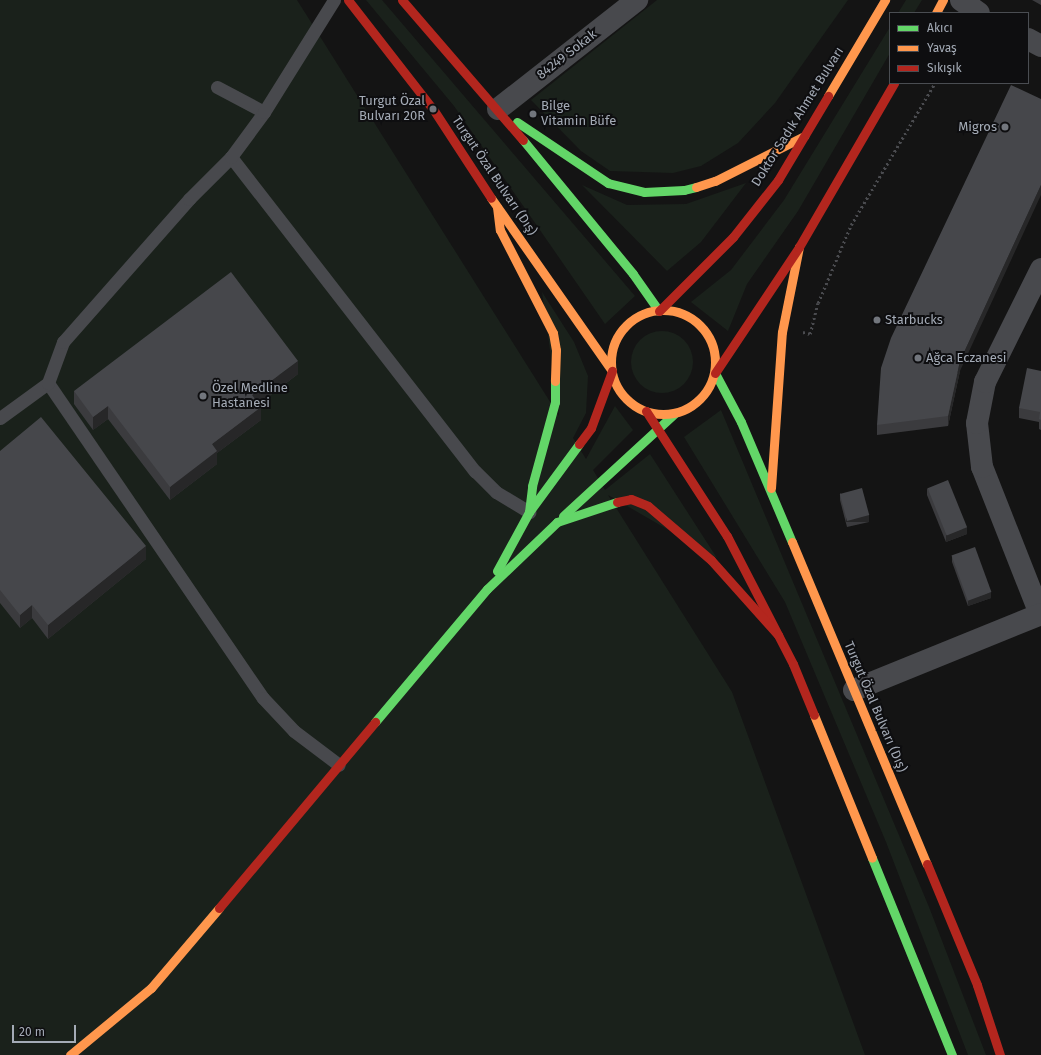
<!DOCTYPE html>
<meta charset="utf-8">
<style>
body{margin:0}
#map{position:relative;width:1041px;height:1055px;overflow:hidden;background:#141414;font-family:"Fira Sans",sans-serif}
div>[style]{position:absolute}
.green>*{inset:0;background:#1a211b}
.round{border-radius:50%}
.path>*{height:2.5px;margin-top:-1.25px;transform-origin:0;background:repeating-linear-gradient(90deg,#4a4b4f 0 2px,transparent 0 5px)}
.lane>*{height:13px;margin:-6.5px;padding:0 6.5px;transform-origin:6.5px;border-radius:6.5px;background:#48494d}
.street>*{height:22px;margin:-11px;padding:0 11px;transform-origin:11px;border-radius:11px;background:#48494d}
.fast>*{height:9px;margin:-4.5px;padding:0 4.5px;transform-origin:4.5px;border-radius:4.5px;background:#63d668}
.slow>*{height:9px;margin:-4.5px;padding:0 4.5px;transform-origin:4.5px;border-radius:4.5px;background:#ff974d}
.slow>.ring{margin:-4.5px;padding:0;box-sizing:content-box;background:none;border:9px solid #ff974d;border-radius:50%}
.jam>*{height:9px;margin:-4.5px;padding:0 4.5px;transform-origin:4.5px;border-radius:4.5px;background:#b3261e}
.wall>*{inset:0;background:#3b3b3e}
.shaded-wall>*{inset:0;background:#272728;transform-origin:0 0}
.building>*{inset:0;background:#46474b;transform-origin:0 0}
.dots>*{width:11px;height:11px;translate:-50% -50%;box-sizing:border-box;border:2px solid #0e0e10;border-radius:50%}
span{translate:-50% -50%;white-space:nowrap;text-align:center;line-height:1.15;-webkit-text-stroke:4px #0e0e10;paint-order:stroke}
.street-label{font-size:13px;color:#a4abb6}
.poi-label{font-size:13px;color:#a4abb6}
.right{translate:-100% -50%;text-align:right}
.left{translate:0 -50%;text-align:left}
.legend{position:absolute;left:889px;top:12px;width:140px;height:72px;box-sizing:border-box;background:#0e0e10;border:1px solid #4a4d52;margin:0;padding:5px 7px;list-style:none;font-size:12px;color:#a4abb6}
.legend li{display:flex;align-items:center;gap:8px;height:20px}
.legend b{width:20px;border:1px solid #4a4d52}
.scale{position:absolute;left:12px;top:1025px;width:64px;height:18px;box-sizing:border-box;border:2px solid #a4abb6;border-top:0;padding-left:5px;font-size:12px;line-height:14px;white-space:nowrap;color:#a4abb6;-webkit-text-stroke:3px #0e0e10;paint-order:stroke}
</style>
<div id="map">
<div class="green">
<div style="clip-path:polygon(0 0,297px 0,559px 416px,542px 292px,574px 342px,588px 376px,586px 413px,573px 438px,586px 459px,615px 406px,633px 430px,593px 470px,605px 490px,650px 454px,717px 558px,608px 495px,732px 692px,865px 1055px,0 1055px)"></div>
<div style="clip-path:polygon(366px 0,382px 0,635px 296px,605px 324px,454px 106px)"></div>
<div style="clip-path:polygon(657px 0,848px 0,775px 103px,738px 143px,701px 166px,673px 173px,610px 171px,581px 151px,531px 100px)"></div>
<div style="clip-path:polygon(906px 0,922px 0,914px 13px,898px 13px)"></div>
<div style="clip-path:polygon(890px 27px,890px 53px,798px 211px,747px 284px,728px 331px,691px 302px,731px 270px,784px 200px)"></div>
<div style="clip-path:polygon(746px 183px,701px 242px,667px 271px,582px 185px,627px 205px,686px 204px)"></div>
<div class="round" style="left:631px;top:331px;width:62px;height:62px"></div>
<div style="clip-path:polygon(721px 410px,929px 907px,986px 1055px,968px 1055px,886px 842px,785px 602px,684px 437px)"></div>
</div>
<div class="path">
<div style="left:803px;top:332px;width:7px;rotate:16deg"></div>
<div style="left:810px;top:334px;width:32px;rotate:-76deg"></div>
<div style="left:818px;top:303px;width:85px;rotate:-67.1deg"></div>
<div style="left:851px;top:225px;width:165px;rotate:-59.4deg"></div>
</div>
<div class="lane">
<div style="left:217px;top:87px;width:53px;rotate:28deg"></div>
<div style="left:231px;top:157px;width:398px;rotate:52.2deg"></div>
<div style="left:475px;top:471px;width:30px;rotate:45deg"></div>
<div style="left:496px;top:492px;width:39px;rotate:31deg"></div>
<div style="left:48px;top:383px;width:381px;rotate:55.7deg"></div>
<div style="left:263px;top:698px;width:45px;rotate:46.8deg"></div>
<div style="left:294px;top:731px;width:56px;rotate:37.1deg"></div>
<div style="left:0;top:418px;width:59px;rotate:-36.1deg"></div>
<div style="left:48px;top:383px;width:44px;rotate:-69.9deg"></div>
<div style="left:63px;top:342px;width:191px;rotate:-48.6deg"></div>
<div style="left:189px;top:199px;width:59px;rotate:-45deg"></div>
<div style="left:231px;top:157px;width:56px;rotate:-53.7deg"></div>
<div style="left:264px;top:112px;width:132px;rotate:-58deg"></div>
</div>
<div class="street">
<div style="left:961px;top:0;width:22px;rotate:36deg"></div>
<div style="left:1028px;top:39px;width:15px;rotate:28deg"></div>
<div style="left:498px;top:109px;width:177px;rotate:-38.1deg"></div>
<div style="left:1040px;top:614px;width:158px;rotate:-111.5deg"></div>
<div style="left:982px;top:467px;width:44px;rotate:-96.5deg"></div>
<div style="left:977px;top:423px;width:42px;rotate:-79deg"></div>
<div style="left:985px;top:382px;width:126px;rotate:-63.6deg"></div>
<div style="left:854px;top:690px;width:202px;rotate:-22.1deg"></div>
</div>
<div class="fast">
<div style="left:517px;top:122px;width:110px;rotate:33.8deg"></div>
<div style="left:608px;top:183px;width:37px;rotate:14deg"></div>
<div style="left:644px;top:192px;width:40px;rotate:-2.9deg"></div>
<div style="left:684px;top:190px;width:12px;rotate:-14deg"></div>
<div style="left:523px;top:140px;width:173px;rotate:50.6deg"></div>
<div style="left:633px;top:274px;width:45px;rotate:54.9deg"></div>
<div style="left:715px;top:373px;width:55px;rotate:62deg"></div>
<div style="left:741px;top:422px;width:130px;rotate:67deg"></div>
<div style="left:529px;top:512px;width:26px;rotate:-83deg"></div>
<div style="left:532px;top:486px;width:87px;rotate:-74.7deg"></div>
<div style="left:555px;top:402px;width:21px;rotate:-90deg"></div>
<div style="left:563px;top:516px;width:152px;rotate:-42.6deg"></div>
<div style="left:497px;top:571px;width:67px;rotate:-61.5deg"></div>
<div style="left:529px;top:512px;width:84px;rotate:-53.7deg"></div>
<div style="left:375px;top:722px;width:174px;rotate:-49.9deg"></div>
<div style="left:487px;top:589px;width:97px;rotate:-43.7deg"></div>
<div style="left:557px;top:522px;width:63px;rotate:-18.4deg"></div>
<div style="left:872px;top:858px;width:213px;rotate:67.9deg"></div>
</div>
<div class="slow">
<div style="left:936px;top:13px;width:15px;rotate:-62deg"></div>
<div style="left:828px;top:96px;width:112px;rotate:-59.3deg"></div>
<div style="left:696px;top:187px;width:20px;rotate:-18deg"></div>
<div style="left:715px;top:181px;width:100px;rotate:-26.8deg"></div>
<div style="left:491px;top:198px;width:211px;rotate:55deg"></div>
<div style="left:497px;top:207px;width:23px;rotate:83deg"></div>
<div style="left:500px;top:230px;width:116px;rotate:62.8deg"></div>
<div style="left:553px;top:333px;width:17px;rotate:80deg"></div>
<div style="left:556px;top:350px;width:31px;rotate:92deg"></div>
<div class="ring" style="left:611px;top:310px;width:95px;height:95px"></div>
<div style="left:771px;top:488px;width:156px;rotate:-86deg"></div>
<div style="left:782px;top:332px;width:87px;rotate:-78.7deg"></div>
<div style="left:792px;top:542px;width:349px;rotate:67.3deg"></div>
<div style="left:814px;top:715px;width:154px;rotate:67.9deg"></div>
<div style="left:70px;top:1055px;width:105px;rotate:-39.6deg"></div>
<div style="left:151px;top:988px;width:105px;rotate:-49.6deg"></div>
</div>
<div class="jam">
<div style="left:348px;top:0;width:138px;rotate:52.1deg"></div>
<div style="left:433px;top:109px;width:106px;rotate:56.9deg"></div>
<div style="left:402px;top:0;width:185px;rotate:49.2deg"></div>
<div style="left:659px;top:311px;width:105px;rotate:-45deg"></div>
<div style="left:733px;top:237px;width:73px;rotate:-51.7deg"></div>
<div style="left:778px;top:180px;width:98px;rotate:-59.2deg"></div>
<div style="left:715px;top:373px;width:151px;rotate:-56.3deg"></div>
<div style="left:799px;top:247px;width:190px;rotate:-59.9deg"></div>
<div style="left:646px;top:411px;width:149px;rotate:57.1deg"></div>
<div style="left:727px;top:536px;width:144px;rotate:62.7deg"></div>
<div style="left:793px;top:664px;width:55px;rotate:67.6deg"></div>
<div style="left:579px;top:444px;width:20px;rotate:-53deg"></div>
<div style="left:591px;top:428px;width:61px;rotate:-69.8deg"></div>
<div style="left:617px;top:502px;width:14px;rotate:-12deg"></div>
<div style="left:631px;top:499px;width:18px;rotate:22deg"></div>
<div style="left:648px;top:506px;width:83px;rotate:40.6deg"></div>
<div style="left:711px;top:560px;width:101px;rotate:48.2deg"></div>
<div style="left:927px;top:864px;width:131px;rotate:67.5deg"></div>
<div style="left:977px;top:985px;width:74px;rotate:71.8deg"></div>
<div style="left:219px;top:908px;width:243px;rotate:-50deg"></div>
</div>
<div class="wall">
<div style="clip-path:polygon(1032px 0,1041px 0,1041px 5px)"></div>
<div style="clip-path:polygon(960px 371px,948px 426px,877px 435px,877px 425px)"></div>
<div style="clip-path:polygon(1041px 371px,1041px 430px,1039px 429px,1039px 422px,1019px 418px,1019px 408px)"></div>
<div style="clip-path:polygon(298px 374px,259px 404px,261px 420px,217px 453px,217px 464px,170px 500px,108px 419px,93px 430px,74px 404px,74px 391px)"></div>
<div style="clip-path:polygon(0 451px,146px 559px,48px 639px,32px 618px,20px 628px,0 603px)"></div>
<div style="clip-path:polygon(927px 488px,967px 534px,946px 542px,927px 495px)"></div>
<div style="clip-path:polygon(840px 493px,869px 522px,847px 527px,840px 500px)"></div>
<div style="clip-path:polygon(952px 556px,991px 598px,968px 606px,952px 562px)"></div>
</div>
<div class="shaded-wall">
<div style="clip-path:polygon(1041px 185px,1041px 195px,960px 371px,948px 426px,948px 416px,960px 361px)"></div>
<div style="clip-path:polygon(298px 361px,298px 374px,252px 409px,252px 395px)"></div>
<div style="clip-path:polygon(108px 406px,108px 419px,93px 430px,93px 417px)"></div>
<div style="clip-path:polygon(261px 407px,261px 420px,217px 453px,217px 464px,170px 500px,170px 487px,212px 444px)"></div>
<div style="left:869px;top:515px;width:7px;height:23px;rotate:90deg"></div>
<div style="clip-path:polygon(967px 527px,967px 534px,946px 542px,946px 535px)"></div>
<div style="clip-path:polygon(146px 546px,146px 559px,48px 639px,48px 625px)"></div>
<div style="clip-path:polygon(991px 592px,991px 598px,968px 606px,968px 600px)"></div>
<div style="clip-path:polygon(32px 605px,32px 618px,20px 628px,20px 615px)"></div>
</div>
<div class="building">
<div style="clip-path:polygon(1011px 85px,1041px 99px,1041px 185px,960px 361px,948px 416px,877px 425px,881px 368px,891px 338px)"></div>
<div style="clip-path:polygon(231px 272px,298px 361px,252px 395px,261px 407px,212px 444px,217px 451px,170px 487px,108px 406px,93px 417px,74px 391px)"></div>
<div style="clip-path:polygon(1027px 368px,1041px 371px,1041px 420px,1039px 419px,1040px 412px,1019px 408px)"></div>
<div style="clip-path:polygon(41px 417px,146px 546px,48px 625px,32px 605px,20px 615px,0 590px,0 451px)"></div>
<div style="left:948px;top:480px;width:51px;height:22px;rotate:68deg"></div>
<div style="left:862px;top:488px;width:28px;height:23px;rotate:75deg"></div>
<div style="left:975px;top:547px;width:48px;height:25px;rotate:70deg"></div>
</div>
<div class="dots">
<div style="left:433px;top:109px;background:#72767d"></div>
<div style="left:533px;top:114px;background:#72767d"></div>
<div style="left:1005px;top:127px;background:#72767d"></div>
<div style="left:877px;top:320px;background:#72767d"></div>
<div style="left:918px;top:358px;background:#72767d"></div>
<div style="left:203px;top:396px;background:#72767d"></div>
</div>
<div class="street-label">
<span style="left:567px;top:55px;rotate:-38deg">84249 Sokak</span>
<span style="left:798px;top:117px;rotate:-58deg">Doktor Sadık Ahmet Bulvarı</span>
<span style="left:494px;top:176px;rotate:56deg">Turgut Özal Bulvarı (Dış)</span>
<span style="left:875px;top:707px;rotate:67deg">Turgut Özal Bulvarı (Dış)</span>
</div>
<div class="poi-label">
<span class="right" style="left:425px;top:109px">Turgut Özal<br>Bulvarı 20R</span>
<span class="left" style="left:541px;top:114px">Bilge<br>Vitamin Büfe</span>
<span class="right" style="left:997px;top:127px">Migros</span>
<span class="left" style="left:885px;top:320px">Starbucks</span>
<span class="left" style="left:926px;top:358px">Ağca Eczanesi</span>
<span class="left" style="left:212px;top:396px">Özel Medline<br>Hastanesi</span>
</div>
<ul class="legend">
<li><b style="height:5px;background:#63d668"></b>Akıcı</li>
<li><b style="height:5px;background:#ff974d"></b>Yavaş</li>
<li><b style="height:5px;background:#b3261e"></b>Sıkışık</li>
</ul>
<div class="scale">20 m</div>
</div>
